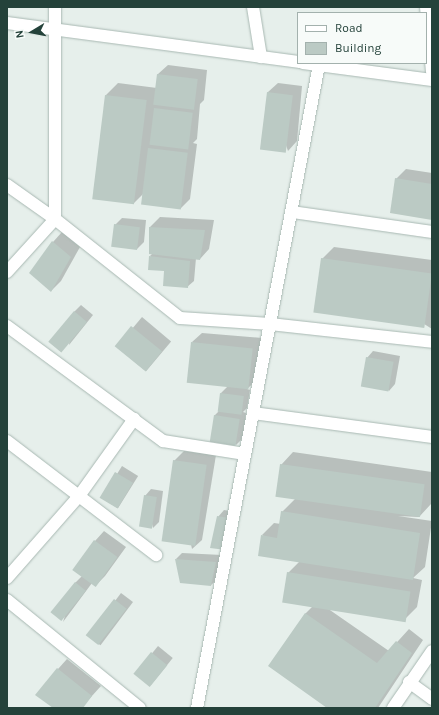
<!DOCTYPE html>
<style>
body{margin:0}
#map{position:relative;width:439px;height:715px;overflow:hidden;background:#e6efeb;font-family:Karla,sans-serif}
div>[style]{position:absolute}
.shadow>*{inset:0;background:#0003;transform-origin:0 0}
.building>*{inset:0;background:#bbcac4;transform-origin:0 0}
.roads{filter:drop-shadow(0 0 1px #a8b8b2) drop-shadow(0 0 1px #a8b8b2)}
.minor>*{height:12px;margin:-6px;padding:0 6px;transform-origin:6px;border-radius:6px;background:#fff}
span{translate:-50% -50%;white-space:nowrap;text-align:center;line-height:1.15;-webkit-text-stroke:4px #f7fbf9;paint-order:stroke}
.frame{position:absolute;inset:0;border:8px solid #24423a;pointer-events:none}
.legend{position:absolute;left:297px;top:12px;width:130px;height:52px;box-sizing:border-box;background:#f7fbf9;border:1px solid #a3b1ad;margin:0;padding:5px 7px;list-style:none;font-size:12px;color:#24423a}
.legend li{display:flex;align-items:center;gap:8px;height:20px}
.legend b{width:20px;border:1px solid #a3b1ad}
.north{position:absolute;left:12px;top:12px;width:40px;height:40px;-webkit-text-stroke:3px #f7fbf9;paint-order:stroke;rotate:260deg;font-size:11px;font-weight:700;line-height:16px;text-align:center;color:#24423a}
.north::after{content:'';display:block;margin:auto;width:14px;height:18px;background:#24423a;clip-path:polygon(50% 0,100% 100%,50% 72%,0 100%)}
</style>
<div id="map">
<div class="shadow">
<div style="clip-path:polygon(168px 65px,207px 70px,204px 100px,200px 104px,197px 139px,193px 143px,197px 144px,190px 199px,180px 209px,143px 194px,134px 203px,106px 95px,118px 83px,157px 88px,158px 74px)"></div>
<div style="clip-path:polygon(278px 83px,302px 86px,297px 141px,288px 151px,268px 92px)"></div>
<div style="clip-path:polygon(406px 169px,432px 173px,432px 219px,396px 179px)"></div>
<div style="clip-path:polygon(160px 217px,214px 220px,209px 249px,200px 259px,196px 258px,194px 281px,187px 287px,150px 256px,153px 253px,150px 253px,150px 227px)"></div>
<div style="clip-path:polygon(122px 218px,146px 220px,144px 242px,137px 249px,115px 225px)"></div>
<div style="clip-path:polygon(62px 232px,80px 247px,61px 281px,51px 291px,53px 242px)"></div>
<div style="clip-path:polygon(334px 247px,432px 260px,432px 329px,322px 259px)"></div>
<div style="clip-path:polygon(81px 305px,93px 315px,69px 345px,74px 312px)"></div>
<div style="left:142px;top:317px;width:38px;height:39px;rotate:40deg"></div>
<div style="clip-path:polygon(202px 333px,262px 338px,258px 379px,247px 389px,250px 390px,247px 408px,243px 412px,246px 413px,243px 438px,236px 445px,214px 416px,219px 411px,221px 393px,228px 386px,192px 342px)"></div>
<div style="clip-path:polygon(373px 351px,400px 356px,395px 384px,389px 391px,367px 358px)"></div>
<div style="clip-path:polygon(184px 451px,216px 455px,202px 540px,192px 549px,174px 461px)"></div>
<div style="clip-path:polygon(293px 452px,432px 472px,431px 504px,419px 517px,398px 516px,432px 521px,425px 567px,413px 578px,422px 580px,417px 607px,404px 620px,327px 608px,389px 651px,409px 629px,423px 640px,378px 708px,329px 708px,305px 614px,313px 606px,288px 573px,300px 561px,262px 535px,274px 523px,281px 524px,282px 512px,295px 499px,281px 465px)"></div>
<div style="left:122px;top:466px;width:19px;height:38px;rotate:32deg"></div>
<div style="clip-path:polygon(151px 489px,163px 491px,159px 522px,153px 528px,145px 496px)"></div>
<div style="clip-path:polygon(224px 510px,235px 512px,232px 543px,218px 517px)"></div>
<div style="clip-path:polygon(104px 531px,126px 547px,105px 576px,95px 586px,92px 583px,63px 622px,75px 583px,82px 576px,95px 541px)"></div>
<div style="clip-path:polygon(182px 553px,222px 555px,218px 579px,211px 585px,176px 559px)"></div>
<div style="left:121px;top:593px;width:15px;height:54px;rotate:37deg"></div>
<div style="left:158px;top:646px;width:19px;height:35px;rotate:39deg"></div>
<div style="clip-path:polygon(67px 659px,101px 686px,81px 708px,55px 708px,58px 669px)"></div>
</div>
<div class="building">
<div style="left:157px;top:74px;width:41px;height:31px;rotate:7deg"></div>
<div style="left:267px;top:92px;width:26px;height:58px;rotate:7deg"></div>
<div style="left:105px;top:95px;width:42px;height:105px;rotate:7deg"></div>
<div style="left:154px;top:108px;width:39px;height:37px;rotate:7deg"></div>
<div style="left:148px;top:148px;width:40px;height:57px;rotate:7deg"></div>
<div style="clip-path:polygon(395px 178px,432px 184px,432px 220px,390px 213px)"></div>
<div style="left:114px;top:224px;width:26px;height:23px;rotate:7deg"></div>
<div style="clip-path:polygon(149px 227px,205px 230px,200px 260px,149px 254px)"></div>
<div style="clip-path:polygon(52px 241px,71px 257px,51px 292px,29px 273px)"></div>
<div style="clip-path:polygon(149px 256px,190px 261px,188px 288px,163px 286px,164px 271px,148px 270px)"></div>
<div style="left:321px;top:258px;width:112px;height:55px;rotate:8deg"></div>
<div style="left:74px;top:311px;width:17px;height:40px;rotate:40deg"></div>
<div style="left:131px;top:326px;width:40px;height:26px;rotate:39deg"></div>
<div style="left:191px;top:342px;width:62px;height:41px;rotate:6deg"></div>
<div style="left:366px;top:357px;width:28px;height:30px;rotate:10deg"></div>
<div style="left:220px;top:393px;width:24px;height:19px;rotate:7deg"></div>
<div style="left:214px;top:415px;width:26px;height:27px;rotate:9deg"></div>
<div style="left:173px;top:460px;width:34px;height:82px;rotate:8deg"></div>
<div style="left:280px;top:464px;width:146px;height:33px;rotate:8deg"></div>
<div style="left:115px;top:472px;width:21px;height:30px;rotate:31deg"></div>
<div style="left:144px;top:495px;width:13px;height:32px;rotate:9deg"></div>
<div style="clip-path:polygon(281px 511px,420px 533px,413px 580px,258px 556px,261px 535px,277px 538px)"></div>
<div style="clip-path:polygon(217px 516px,229px 518px,226px 550px,210px 548px)"></div>
<div style="left:94px;top:540px;width:29px;height:37px;rotate:36deg"></div>
<div style="clip-path:polygon(175px 559px,216px 562px,211px 586px,180px 583px)"></div>
<div style="left:287px;top:572px;width:125px;height:31px;rotate:9deg"></div>
<div style="left:75px;top:582px;width:14px;height:39px;rotate:39deg"></div>
<div style="left:114px;top:599px;width:16px;height:46px;rotate:38deg"></div>
<div style="clip-path:polygon(305px 613px,377px 663px,396px 641px,412px 653px,375px 708px,327px 708px,268px 666px)"></div>
<div style="left:151px;top:652px;width:21px;height:28px;rotate:39deg"></div>
<div style="clip-path:polygon(57px 668px,92px 696px,83px 708px,53px 708px,35px 695px)"></div>
</div>
<div class="roads">
<div class="minor">
<div style="left:253px;top:7px;width:51px;rotate:80.9deg"></div>
<div style="left:426px;top:7px;width:65px;rotate:84.7deg"></div>
<div style="left:7px;top:23px;width:294px;rotate:7.6deg"></div>
<div style="left:303px;top:63px;width:130px;rotate:7.5deg"></div>
<div style="left:7px;top:185px;width:59px;rotate:35.3deg"></div>
<div style="left:55px;top:219px;width:159px;rotate:38.4deg"></div>
<div style="left:180px;top:318px;width:90px;rotate:3.8deg"></div>
<div style="left:270px;top:324px;width:163px;rotate:6.3deg"></div>
<div style="left:292px;top:212px;width:141px;rotate:8.1deg"></div>
<div style="left:7px;top:272px;width:72px;rotate:-47.8deg"></div>
<div style="left:55px;top:219px;width:212px;rotate:-90deg"></div>
<div style="left:7px;top:326px;width:194px;rotate:36.4deg"></div>
<div style="left:163px;top:441px;width:83px;rotate:9deg"></div>
<div style="left:253px;top:413px;width:181px;rotate:7.6deg"></div>
<div style="left:7px;top:441px;width:188px;rotate:37.4deg"></div>
<div style="left:7px;top:578px;width:109px;rotate:-48.7deg"></div>
<div style="left:79px;top:496px;width:95px;rotate:-54.5deg"></div>
<div style="left:7px;top:600px;width:171px;rotate:39.1deg"></div>
<div style="left:409px;top:682px;width:29px;rotate:36deg"></div>
<div style="left:197px;top:708px;width:654px;rotate:-79.26deg"></div>
<div style="left:393px;top:708px;width:69px;rotate:-55.6deg"></div>
</div>
</div>
<div class="frame"></div>
<ul class="legend">
<li><b style="height:5px;background:#fff"></b>Road</li>
<li><b style="height:11px;background:#bbcac4"></b>Building</li>
</ul>
<div class="north">N</div>
</div>
